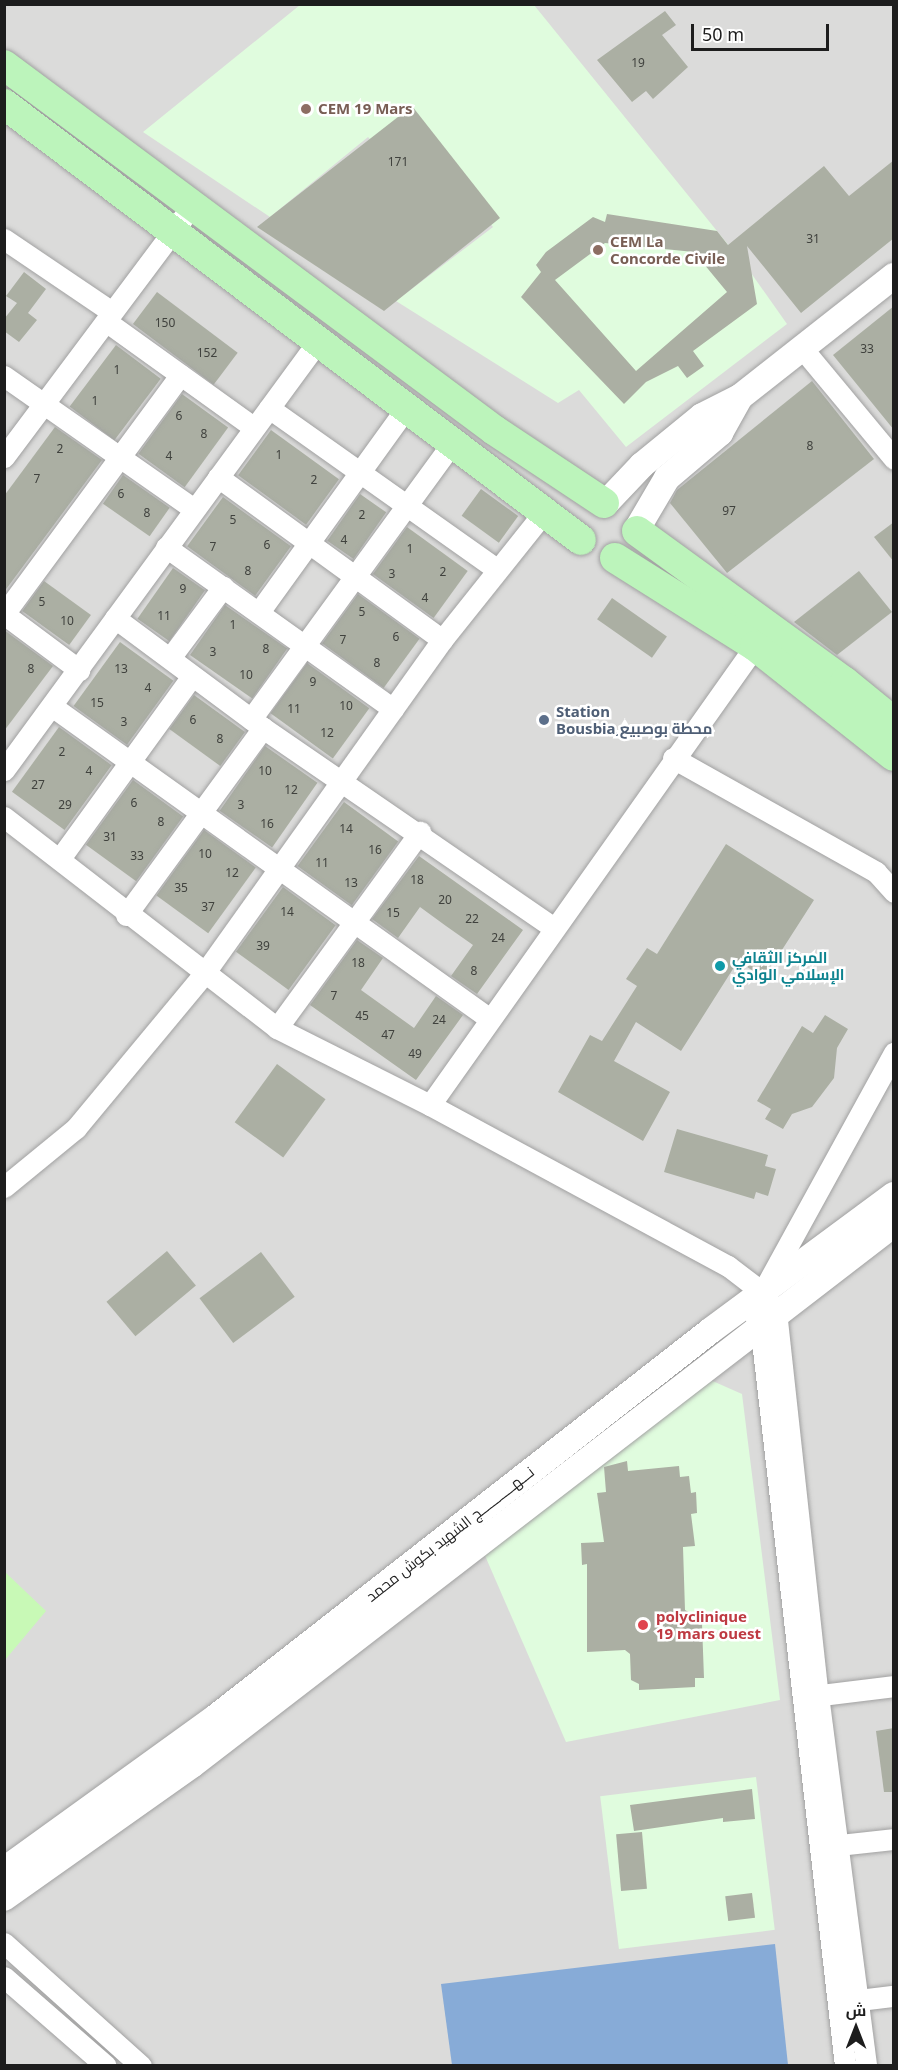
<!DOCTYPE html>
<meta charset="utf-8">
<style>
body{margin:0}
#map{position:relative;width:898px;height:2070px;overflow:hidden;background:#e8eee4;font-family:"Noto Sans",Cairo,sans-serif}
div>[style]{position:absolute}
.residential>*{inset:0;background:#dbdbda;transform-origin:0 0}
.education>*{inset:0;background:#e0fcde;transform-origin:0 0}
.sand>*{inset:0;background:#c8f9b6}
.pitch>*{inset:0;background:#87abd7}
.building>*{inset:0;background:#abafa3;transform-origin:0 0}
.roads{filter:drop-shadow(0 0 2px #a1a1a1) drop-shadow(0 0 2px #a1a1a1)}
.minor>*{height:21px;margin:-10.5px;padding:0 10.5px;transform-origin:10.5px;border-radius:10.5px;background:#fff}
.tertiary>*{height:26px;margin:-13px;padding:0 13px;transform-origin:13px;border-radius:13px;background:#fff}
.secondary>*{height:30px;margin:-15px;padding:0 15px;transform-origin:15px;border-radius:15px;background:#bcf4bb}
.dots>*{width:16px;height:16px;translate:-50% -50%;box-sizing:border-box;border:3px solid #fff;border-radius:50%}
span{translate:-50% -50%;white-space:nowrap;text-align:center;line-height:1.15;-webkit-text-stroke:5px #fff;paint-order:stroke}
.number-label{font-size:12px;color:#40423e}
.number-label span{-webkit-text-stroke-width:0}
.education-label{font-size:15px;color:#785e54;font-weight:700}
.left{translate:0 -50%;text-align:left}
.service-label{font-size:15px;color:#4e5e75;font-weight:700}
.culture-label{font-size:15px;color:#0d838f;font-weight:700}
.street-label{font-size:15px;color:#1d1d1d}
.health-label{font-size:15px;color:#be3a42;font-weight:700}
.frame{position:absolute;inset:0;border:6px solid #1d1d1d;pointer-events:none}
.north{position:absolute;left:826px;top:1998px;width:60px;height:60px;-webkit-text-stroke:4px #fff;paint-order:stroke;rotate:0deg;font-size:16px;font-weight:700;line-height:24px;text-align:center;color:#1d1d1d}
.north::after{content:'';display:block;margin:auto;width:21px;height:27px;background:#1d1d1d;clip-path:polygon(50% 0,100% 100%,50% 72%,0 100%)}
.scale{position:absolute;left:691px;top:24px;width:138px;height:27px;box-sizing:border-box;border:3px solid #1d1d1d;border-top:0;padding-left:8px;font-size:18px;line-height:21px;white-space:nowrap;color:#1d1d1d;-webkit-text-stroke:4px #fff;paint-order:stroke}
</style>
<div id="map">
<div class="residential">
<div style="left:5px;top:5px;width:888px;height:2060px"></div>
</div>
<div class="education">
<div style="clip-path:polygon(300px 5px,534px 5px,751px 273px,787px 324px,626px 447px,579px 390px,558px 403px,396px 301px,493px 227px,431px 147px,399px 171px,368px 137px,270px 217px,143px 132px)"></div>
<div style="clip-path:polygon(708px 1379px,742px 1394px,780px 1700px,566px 1742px,483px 1551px)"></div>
<div style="left:756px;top:1777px;width:154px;height:157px;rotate:83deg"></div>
</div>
<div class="sand">
<div style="clip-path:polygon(5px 1572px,46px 1611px,5px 1660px)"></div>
</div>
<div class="pitch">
<div style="clip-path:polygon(775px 1944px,788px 2065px,452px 2065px,441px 1984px)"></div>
</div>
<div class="building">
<div style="clip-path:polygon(665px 11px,676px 25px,662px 35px,688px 67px,653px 99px,646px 91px,632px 102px,597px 60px)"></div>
<div style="clip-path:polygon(412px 106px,500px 218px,384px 311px,257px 227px)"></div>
<div style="clip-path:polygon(evenodd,894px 160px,894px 238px,801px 313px,747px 246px,757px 304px,693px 351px,704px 366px,687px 378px,678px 366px,646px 382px,624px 404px,521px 297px,541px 272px,536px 265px,546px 252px,593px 217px,605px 222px,607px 214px,717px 231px,728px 245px,824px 166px,849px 196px,894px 160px,605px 243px,694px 252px,727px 292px,636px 371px,555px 280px,605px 243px)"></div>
<div style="clip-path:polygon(24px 272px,46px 289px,28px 313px,37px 320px,19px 342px,4px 331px,4px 319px,17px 303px,6px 296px)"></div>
<div style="left:157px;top:292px;width:101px;height:40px;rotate:37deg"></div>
<div style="clip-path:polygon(894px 306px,894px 430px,833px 355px)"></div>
<div style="left:116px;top:345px;width:56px;height:77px;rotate:37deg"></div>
<div style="clip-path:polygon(812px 381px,874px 459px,727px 573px,670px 503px,677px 490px)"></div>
<div style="left:182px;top:394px;width:57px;height:74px;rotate:36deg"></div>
<div style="clip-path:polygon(55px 427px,102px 460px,4px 592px,4px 496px)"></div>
<div style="left:271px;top:430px;width:84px;height:56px;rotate:36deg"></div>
<div style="left:123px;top:475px;width:57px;height:35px;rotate:35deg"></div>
<div style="left:481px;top:489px;width:46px;height:33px;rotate:36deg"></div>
<div style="left:360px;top:494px;width:32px;height:57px;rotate:35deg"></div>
<div style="left:223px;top:497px;width:84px;height:61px;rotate:36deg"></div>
<div style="clip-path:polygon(894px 522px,894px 562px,874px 537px)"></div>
<div style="left:407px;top:527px;width:75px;height:58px;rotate:36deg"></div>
<div style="left:173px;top:568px;width:39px;height:62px;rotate:35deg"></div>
<div style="clip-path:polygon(859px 571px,892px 612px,837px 655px,794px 622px)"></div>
<div style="left:44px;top:581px;width:58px;height:37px;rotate:36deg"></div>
<div style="left:358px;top:594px;width:76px;height:61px;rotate:36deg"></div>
<div style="left:612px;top:598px;width:67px;height:26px;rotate:35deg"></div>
<div style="left:225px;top:605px;width:76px;height:61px;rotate:35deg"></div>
<div style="clip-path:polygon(4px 630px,53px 666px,4px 731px)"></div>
<div style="left:120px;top:642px;width:66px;height:79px;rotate:36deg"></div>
<div style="left:307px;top:663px;width:77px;height:62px;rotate:36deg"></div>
<div style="left:194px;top:695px;width:63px;height:42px;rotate:36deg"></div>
<div style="left:59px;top:727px;width:65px;height:80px;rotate:36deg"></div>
<div style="left:265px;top:746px;width:64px;height:79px;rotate:35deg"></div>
<div style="left:133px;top:780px;width:62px;height:80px;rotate:36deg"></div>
<div style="left:344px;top:802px;width:67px;height:79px;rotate:36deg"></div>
<div style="left:204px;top:830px;width:64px;height:81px;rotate:36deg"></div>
<div style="clip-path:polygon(726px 844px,814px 900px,764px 978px,738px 961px,681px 1051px,636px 1022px,614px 1061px,670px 1092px,643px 1141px,558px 1092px,590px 1035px,602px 1041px,637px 986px,626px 979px,647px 948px,657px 954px)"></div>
<div style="clip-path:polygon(419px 856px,523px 930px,477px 994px,451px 976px,473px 945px,446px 926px,420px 907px,398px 938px,372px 919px)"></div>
<div style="left:283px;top:887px;width:65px;height:80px;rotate:36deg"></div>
<div style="clip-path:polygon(357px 940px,383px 958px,361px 990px,414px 1028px,436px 996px,463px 1015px,416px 1080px,310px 1005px)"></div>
<div style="clip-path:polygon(825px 1015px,848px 1029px,837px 1048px,834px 1078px,812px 1107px,792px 1114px,783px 1129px,765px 1119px,771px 1109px,757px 1101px,802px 1026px,813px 1033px)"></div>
<div style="left:277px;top:1064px;width:60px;height:72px;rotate:36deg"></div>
<div style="clip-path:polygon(677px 1129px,768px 1155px,765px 1166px,776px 1169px,768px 1196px,756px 1192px,754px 1199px,664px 1172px)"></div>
<div style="left:167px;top:1251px;width:45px;height:79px;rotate:50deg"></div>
<div style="left:261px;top:1252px;width:56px;height:77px;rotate:53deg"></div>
<div style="clip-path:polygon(627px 1461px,628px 1471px,679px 1466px,680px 1477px,689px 1476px,691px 1493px,696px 1492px,697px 1513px,691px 1514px,695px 1546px,683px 1547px,685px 1610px,694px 1615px,695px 1624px,702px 1624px,704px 1678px,695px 1678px,695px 1687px,639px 1690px,639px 1684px,631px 1680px,630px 1654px,625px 1650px,587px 1652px,587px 1564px,582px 1565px,581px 1543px,604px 1542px,597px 1493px,606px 1492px,604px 1467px)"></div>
<div style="clip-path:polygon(894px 1728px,894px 1792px,884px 1792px,876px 1731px)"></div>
<div style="clip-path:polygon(752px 1789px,755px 1819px,723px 1822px,723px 1818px,634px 1831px,630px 1805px)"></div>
<div style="left:642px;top:1832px;width:57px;height:26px;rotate:85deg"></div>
<div style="left:752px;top:1893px;width:25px;height:27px;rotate:83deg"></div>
</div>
<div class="roads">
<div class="minor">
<div style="left:4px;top:239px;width:130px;rotate:34.1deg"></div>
<div style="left:107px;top:322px;width:180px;rotate:35.7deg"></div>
<div style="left:802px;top:348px;width:144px;rotate:50.3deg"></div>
<div style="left:4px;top:376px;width:232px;rotate:35deg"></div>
<div style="left:269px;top:408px;width:278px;rotate:35.3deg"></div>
<div style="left:4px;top:457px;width:316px;rotate:-53.2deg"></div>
<div style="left:218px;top:477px;width:277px;rotate:36deg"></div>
<div style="left:166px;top:547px;width:279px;rotate:35.5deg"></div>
<div style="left:259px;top:612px;width:253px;rotate:-54.2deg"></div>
<div style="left:4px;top:614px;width:297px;rotate:-53.6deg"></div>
<div style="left:4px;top:614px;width:94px;rotate:36.7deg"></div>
<div style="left:115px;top:618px;width:184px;rotate:36.6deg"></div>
<div style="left:263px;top:728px;width:352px;rotate:34.5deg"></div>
<div style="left:170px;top:658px;width:89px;rotate:-53.3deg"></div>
<div style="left:53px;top:707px;width:537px;rotate:35.53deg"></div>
<div style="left:251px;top:719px;width:343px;rotate:-53.9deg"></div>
<div style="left:673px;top:758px;width:233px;rotate:29.3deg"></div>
<div style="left:876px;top:872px;width:27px;rotate:48deg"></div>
<div style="left:4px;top:770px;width:533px;rotate:-53.78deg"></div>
<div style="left:4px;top:817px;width:345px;rotate:37.7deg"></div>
<div style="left:277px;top:1028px;width:171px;rotate:26.7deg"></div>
<div style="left:430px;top:1105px;width:562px;rotate:-54.7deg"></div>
<div style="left:61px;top:857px;width:223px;rotate:-54.1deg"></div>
<div style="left:126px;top:915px;width:232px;rotate:-53.8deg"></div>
<div style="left:277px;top:1028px;width:243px;rotate:-53.9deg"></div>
<div style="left:430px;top:1105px;width:339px;rotate:28.4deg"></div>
<div style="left:728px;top:1266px;width:43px;rotate:37.4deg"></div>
<div style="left:762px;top:1292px;width:24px;rotate:54deg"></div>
<div style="left:776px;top:1311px;width:386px;rotate:83.8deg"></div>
<div style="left:818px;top:1695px;width:374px;rotate:82.6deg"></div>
<div style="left:4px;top:1187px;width:93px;rotate:-39.3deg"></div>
<div style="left:76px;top:1128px;width:199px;rotate:-50.3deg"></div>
<div style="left:203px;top:975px;width:412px;rotate:-54.5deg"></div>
<div style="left:442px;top:640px;width:164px;rotate:-51.4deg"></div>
<div style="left:763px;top:1291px;width:272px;rotate:-61.2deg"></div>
<div style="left:755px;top:1316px;width:9px;rotate:54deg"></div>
<div style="left:760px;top:1323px;width:748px;rotate:83.47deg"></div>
<div style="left:805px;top:1697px;width:90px;rotate:-7deg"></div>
<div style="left:839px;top:1845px;width:55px;rotate:-6.2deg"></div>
<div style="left:4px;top:1943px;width:184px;rotate:41.9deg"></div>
<div style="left:4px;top:1977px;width:135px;rotate:41.1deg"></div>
<div style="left:859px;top:2000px;width:35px;rotate:-7deg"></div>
</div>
<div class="tertiary">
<div style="left:606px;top:503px;width:52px;rotate:-46.5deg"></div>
<div style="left:642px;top:465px;width:77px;rotate:-39.2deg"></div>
<div style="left:702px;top:416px;width:42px;rotate:-26.6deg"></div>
<div style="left:740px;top:397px;width:196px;rotate:-38.2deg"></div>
<div style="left:637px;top:529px;width:59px;rotate:-59.5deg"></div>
<div style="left:667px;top:478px;width:70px;rotate:-40.3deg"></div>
<div style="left:720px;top:433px;width:41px;rotate:-60.9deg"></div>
<div style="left:4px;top:1870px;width:261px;rotate:-35.8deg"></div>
<div style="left:216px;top:1717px;width:627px;rotate:-38deg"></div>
<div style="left:710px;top:1331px;width:229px;rotate:-36.5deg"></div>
<div style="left:4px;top:1898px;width:230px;rotate:-35.3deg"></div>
<div style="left:192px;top:1765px;width:886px;rotate:-37.62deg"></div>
</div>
<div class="secondary">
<div style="left:4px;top:65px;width:611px;rotate:36.68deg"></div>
<div style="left:494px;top:430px;width:132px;rotate:33.6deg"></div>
<div style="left:4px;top:104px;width:723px;rotate:37.08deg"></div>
<div style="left:637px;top:531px;width:257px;rotate:36deg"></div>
<div style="left:845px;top:682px;width:63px;rotate:39.2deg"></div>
<div style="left:615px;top:558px;width:165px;rotate:32.2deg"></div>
<div style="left:755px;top:646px;width:177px;rotate:38.4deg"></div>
</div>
</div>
<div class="dots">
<div style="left:306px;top:109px;background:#8d6e63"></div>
<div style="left:598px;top:250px;background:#8d6e63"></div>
<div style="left:544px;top:720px;background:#5c6f8a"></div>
<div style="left:720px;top:966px;background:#0f9aa8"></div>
<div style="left:643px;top:1625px;background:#e0444e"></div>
</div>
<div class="number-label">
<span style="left:638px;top:63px">19</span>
<span style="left:398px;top:162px">171</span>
<span style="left:813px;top:239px">31</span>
<span style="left:165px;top:323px">150</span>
<span style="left:867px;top:349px">33</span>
<span style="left:207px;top:353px">152</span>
<span style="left:117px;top:370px">1</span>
<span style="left:95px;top:401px">1</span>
<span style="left:179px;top:416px">6</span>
<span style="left:204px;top:434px">8</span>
<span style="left:810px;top:446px">8</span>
<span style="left:60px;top:449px">2</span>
<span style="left:279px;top:455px">1</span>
<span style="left:169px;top:456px">4</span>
<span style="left:37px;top:479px">7</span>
<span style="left:314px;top:480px">2</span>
<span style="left:121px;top:494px">6</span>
<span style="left:729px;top:511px">97</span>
<span style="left:147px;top:513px">8</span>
<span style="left:362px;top:515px">2</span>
<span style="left:233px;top:520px">5</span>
<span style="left:344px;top:540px">4</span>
<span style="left:267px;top:545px">6</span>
<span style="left:213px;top:547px">7</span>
<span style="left:410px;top:549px">1</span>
<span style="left:248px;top:571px">8</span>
<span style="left:443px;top:572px">2</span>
<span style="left:392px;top:574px">3</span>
<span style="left:183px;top:589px">9</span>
<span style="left:425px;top:598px">4</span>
<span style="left:42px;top:602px">5</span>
<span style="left:362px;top:612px">5</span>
<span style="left:164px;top:616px">11</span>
<span style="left:67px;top:621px">10</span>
<span style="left:233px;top:625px">1</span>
<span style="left:396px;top:637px">6</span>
<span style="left:343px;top:640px">7</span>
<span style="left:266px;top:649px">8</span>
<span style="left:213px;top:652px">3</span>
<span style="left:377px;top:663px">8</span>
<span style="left:31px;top:669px">8</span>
<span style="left:121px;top:669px">13</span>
<span style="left:246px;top:675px">10</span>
<span style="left:313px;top:682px">9</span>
<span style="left:148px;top:688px">4</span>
<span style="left:97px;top:703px">15</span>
<span style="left:346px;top:706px">10</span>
<span style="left:294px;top:709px">11</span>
<span style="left:193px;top:720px">6</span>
<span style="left:124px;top:722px">3</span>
<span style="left:327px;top:733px">12</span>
<span style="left:220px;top:739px">8</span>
<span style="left:62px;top:752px">2</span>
<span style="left:89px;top:771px">4</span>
<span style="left:265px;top:771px">10</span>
<span style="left:38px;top:785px">27</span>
<span style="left:291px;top:790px">12</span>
<span style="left:134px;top:803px">6</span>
<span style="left:65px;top:805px">29</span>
<span style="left:241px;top:805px">3</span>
<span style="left:161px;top:822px">8</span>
<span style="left:267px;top:824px">16</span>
<span style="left:346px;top:829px">14</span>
<span style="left:110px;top:837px">31</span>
<span style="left:375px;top:850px">16</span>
<span style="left:205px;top:854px">10</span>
<span style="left:137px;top:856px">33</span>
<span style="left:322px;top:863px">11</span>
<span style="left:232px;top:873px">12</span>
<span style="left:417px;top:880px">18</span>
<span style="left:351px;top:883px">13</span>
<span style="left:181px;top:888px">35</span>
<span style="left:445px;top:900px">20</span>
<span style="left:208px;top:907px">37</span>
<span style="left:287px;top:912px">14</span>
<span style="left:393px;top:913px">15</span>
<span style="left:472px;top:919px">22</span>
<span style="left:498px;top:938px">24</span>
<span style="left:263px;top:946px">39</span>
<span style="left:358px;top:963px">18</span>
<span style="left:474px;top:971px">8</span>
<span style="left:334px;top:996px">7</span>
<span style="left:362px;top:1016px">45</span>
<span style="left:439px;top:1020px">24</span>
<span style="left:388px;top:1035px">47</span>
<span style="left:415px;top:1054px">49</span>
</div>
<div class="education-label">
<span class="left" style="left:318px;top:109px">CEM 19 Mars</span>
<span class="left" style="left:610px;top:250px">CEM La<br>Concorde Civile</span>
</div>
<div class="service-label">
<span class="left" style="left:556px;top:720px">Station<br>Bousbia,محطة بوصبيع</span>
</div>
<div class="culture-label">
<span class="left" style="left:732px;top:966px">المركز الثقافي<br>الإسلامي الوادي</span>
</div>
<div class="street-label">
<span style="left:450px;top:1534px;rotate:-38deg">نـــهـــــــــــج الشهيد بكوش محمد</span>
</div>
<div class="health-label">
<span class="left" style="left:656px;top:1625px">polyclinique<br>19 mars ouest</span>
</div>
<div class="frame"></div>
<div class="north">ش</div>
<div class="scale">50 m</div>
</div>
